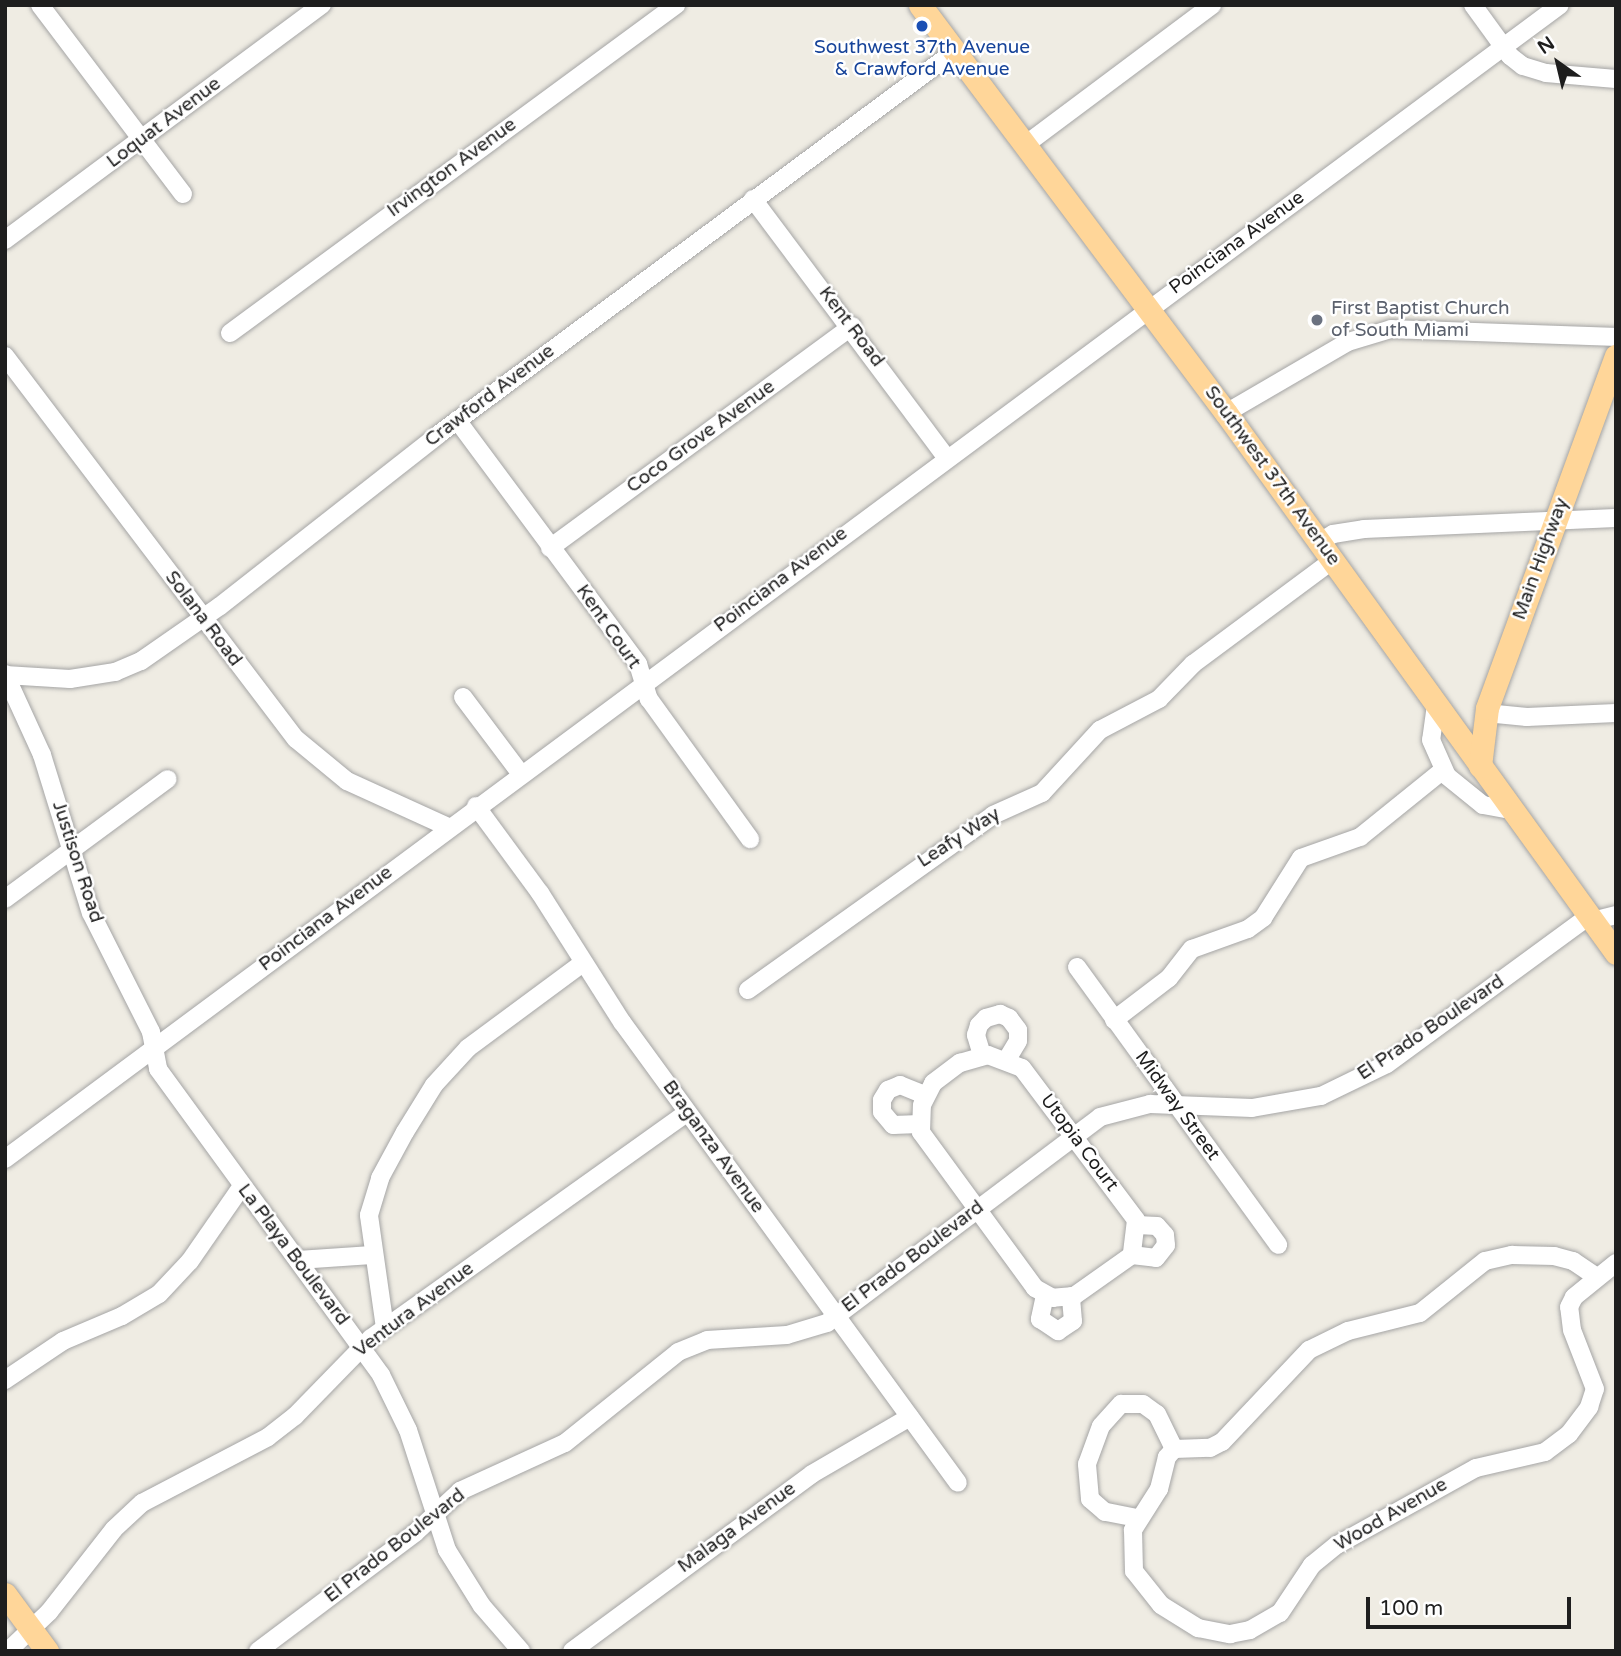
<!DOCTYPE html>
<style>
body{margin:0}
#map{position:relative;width:1621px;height:1656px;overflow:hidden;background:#efece3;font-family:"Varela Round",sans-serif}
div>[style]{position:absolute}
.roads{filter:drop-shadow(0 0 2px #a5a5a5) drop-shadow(0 0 2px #a5a5a5)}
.minor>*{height:18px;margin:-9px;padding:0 9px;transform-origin:9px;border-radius:9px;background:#fff}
.major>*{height:23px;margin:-11.5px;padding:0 11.5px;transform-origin:11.5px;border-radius:11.5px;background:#ffd699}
.dots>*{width:19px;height:19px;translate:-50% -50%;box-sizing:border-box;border:4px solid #fff;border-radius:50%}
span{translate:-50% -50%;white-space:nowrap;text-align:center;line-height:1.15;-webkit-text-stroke:5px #fff;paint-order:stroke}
.transit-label{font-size:19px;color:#164399}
.street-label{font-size:19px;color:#1e1e1e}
.worship-label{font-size:19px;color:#5b616d}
.left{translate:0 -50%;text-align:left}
.frame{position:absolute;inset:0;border:7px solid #1e1e1e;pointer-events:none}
.north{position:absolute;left:1523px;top:28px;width:70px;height:70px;-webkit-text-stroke:5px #fff;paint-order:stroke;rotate:326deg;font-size:19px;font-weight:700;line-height:28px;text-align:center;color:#1e1e1e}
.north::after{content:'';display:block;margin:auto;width:24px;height:32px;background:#1e1e1e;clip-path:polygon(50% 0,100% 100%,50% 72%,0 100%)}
.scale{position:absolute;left:1366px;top:1597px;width:205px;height:32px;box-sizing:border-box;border:4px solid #1e1e1e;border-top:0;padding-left:9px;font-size:21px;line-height:24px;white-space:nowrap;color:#1e1e1e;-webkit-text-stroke:5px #fff;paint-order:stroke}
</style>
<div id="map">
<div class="roads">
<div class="minor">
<div style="left:40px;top:5px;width:237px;rotate:52.9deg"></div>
<div style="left:1473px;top:5px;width:63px;rotate:54deg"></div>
<div style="left:1510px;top:56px;width:16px;rotate:38deg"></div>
<div style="left:1523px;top:66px;width:24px;rotate:17deg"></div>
<div style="left:1546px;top:73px;width:70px;rotate:4.9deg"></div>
<div style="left:1025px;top:145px;width:234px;rotate:-36.8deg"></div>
<div style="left:753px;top:199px;width:322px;rotate:53.2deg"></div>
<div style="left:5px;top:240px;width:395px;rotate:-36.6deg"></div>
<div style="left:230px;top:333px;width:554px;rotate:-36.33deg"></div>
<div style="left:5px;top:356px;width:481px;rotate:52.8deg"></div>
<div style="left:296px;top:739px;width:66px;rotate:39.5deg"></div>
<div style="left:347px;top:781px;width:111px;rotate:24.5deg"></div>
<div style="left:1226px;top:413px;width:141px;rotate:-30.2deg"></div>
<div style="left:1348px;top:342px;width:45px;rotate:-16.8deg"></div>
<div style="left:1391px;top:329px;width:225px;rotate:2deg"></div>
<div style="left:457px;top:420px;width:304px;rotate:53.4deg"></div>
<div style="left:638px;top:664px;width:37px;rotate:73deg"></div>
<div style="left:649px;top:699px;width:173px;rotate:54.2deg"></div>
<div style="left:1320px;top:542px;width:15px;rotate:-32deg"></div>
<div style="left:1333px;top:534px;width:31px;rotate:-9deg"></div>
<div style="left:1364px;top:529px;width:252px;rotate:-2.5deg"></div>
<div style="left:550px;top:548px;width:375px;rotate:-36.3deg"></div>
<div style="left:5px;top:674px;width:89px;rotate:65.4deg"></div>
<div style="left:42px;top:755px;width:165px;rotate:72.8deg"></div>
<div style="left:91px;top:913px;width:133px;rotate:63.2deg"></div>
<div style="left:151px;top:1032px;width:38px;rotate:79deg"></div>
<div style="left:158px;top:1069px;width:379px;rotate:53.9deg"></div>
<div style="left:381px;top:1375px;width:61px;rotate:63.9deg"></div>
<div style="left:408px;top:1430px;width:126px;rotate:72deg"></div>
<div style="left:447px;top:1550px;width:66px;rotate:58deg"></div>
<div style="left:482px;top:1606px;width:60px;rotate:49.1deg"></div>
<div style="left:5px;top:675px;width:65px;rotate:3.5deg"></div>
<div style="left:70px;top:679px;width:46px;rotate:-8.8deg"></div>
<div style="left:115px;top:672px;width:28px;rotate:-23deg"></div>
<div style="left:141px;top:661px;width:96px;rotate:-34.8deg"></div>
<div style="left:220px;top:606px;width:278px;rotate:-38.1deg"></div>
<div style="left:439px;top:434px;width:643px;rotate:-36.58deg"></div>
<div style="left:463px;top:697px;width:95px;rotate:53.1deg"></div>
<div style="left:1436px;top:705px;width:35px;rotate:98deg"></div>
<div style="left:1431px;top:740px;width:39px;rotate:66deg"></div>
<div style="left:1447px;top:776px;width:46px;rotate:38.9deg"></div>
<div style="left:1483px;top:805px;width:29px;rotate:10deg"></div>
<div style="left:1486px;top:713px;width:41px;rotate:5.6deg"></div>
<div style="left:1527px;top:717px;width:89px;rotate:-2.6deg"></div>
<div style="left:476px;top:806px;width:108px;rotate:53.7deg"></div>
<div style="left:540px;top:893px;width:153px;rotate:57.6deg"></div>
<div style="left:622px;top:1022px;width:570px;rotate:53.91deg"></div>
<div style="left:5px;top:899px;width:202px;rotate:-36.4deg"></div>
<div style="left:1592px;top:921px;width:25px;rotate:-14deg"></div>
<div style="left:1077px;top:967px;width:343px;rotate:54.1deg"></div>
<div style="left:748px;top:990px;width:301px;rotate:-35.5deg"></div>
<div style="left:993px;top:815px;width:54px;rotate:-24.2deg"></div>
<div style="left:1042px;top:793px;width:86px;rotate:-47.4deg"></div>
<div style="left:1100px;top:730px;width:67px;rotate:-27.7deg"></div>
<div style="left:1159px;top:699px;width:49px;rotate:-45.8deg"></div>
<div style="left:1193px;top:664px;width:174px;rotate:-36.6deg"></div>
<div style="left:1114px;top:1020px;width:69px;rotate:-37.4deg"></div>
<div style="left:1169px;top:978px;width:37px;rotate:-52deg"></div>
<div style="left:1192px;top:949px;width:59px;rotate:-19.7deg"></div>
<div style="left:1248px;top:929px;width:19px;rotate:-36deg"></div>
<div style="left:1263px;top:918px;width:71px;rotate:-57.7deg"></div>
<div style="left:1301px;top:858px;width:63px;rotate:-19.6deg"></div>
<div style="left:1360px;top:837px;width:107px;rotate:-38.9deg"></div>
<div style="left:982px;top:1055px;width:21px;rotate:-107deg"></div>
<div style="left:976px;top:1035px;width:10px;rotate:-73deg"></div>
<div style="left:979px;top:1025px;width:10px;rotate:-45deg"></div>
<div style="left:986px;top:1018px;width:15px;rotate:-16deg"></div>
<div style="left:1000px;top:1014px;width:10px;rotate:24deg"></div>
<div style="left:1009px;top:1018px;width:15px;rotate:53deg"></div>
<div style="left:1018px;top:1030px;width:11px;rotate:90deg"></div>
<div style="left:1018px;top:1041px;width:21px;rotate:121deg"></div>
<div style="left:988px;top:1055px;width:36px;rotate:21deg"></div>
<div style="left:1022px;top:1068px;width:190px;rotate:53.1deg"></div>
<div style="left:1136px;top:1220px;width:35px;rotate:97deg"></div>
<div style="left:1132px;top:1255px;width:71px;rotate:144.7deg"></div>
<div style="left:1074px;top:1296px;width:21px;rotate:175deg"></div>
<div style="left:1053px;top:1298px;width:21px;rotate:-151deg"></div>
<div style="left:1035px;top:1288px;width:193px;rotate:-126.2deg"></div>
<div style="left:921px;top:1132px;width:27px;rotate:-88deg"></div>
<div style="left:922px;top:1105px;width:25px;rotate:-63deg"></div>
<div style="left:933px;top:1083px;width:34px;rotate:-37deg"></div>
<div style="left:960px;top:1063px;width:29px;rotate:-16deg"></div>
<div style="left:920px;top:1124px;width:27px;rotate:178deg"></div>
<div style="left:893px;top:1125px;width:17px;rotate:-130deg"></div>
<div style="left:882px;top:1112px;width:12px;rotate:-90deg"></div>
<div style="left:882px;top:1100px;width:12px;rotate:-59deg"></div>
<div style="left:888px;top:1090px;width:13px;rotate:-23deg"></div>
<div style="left:900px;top:1085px;width:27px;rotate:22deg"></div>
<div style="left:5px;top:1159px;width:1936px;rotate:-36.58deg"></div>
<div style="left:1132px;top:1255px;width:24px;rotate:7deg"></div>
<div style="left:1156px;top:1258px;width:16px;rotate:-52deg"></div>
<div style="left:1166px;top:1245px;width:10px;rotate:-96deg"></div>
<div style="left:1165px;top:1235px;width:12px;rotate:-132deg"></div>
<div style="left:1157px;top:1226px;width:20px;rotate:-177deg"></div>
<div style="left:298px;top:1260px;width:74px;rotate:-3.9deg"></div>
<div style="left:1045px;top:1295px;width:25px;rotate:102deg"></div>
<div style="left:1040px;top:1319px;width:22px;rotate:34deg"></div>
<div style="left:1058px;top:1331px;width:18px;rotate:-34deg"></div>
<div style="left:1073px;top:1321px;width:25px;rotate:-95deg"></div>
<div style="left:385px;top:1328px;width:114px;rotate:-98.1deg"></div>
<div style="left:369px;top:1215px;width:39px;rotate:-73deg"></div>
<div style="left:380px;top:1178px;width:52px;rotate:-61.5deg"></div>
<div style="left:405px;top:1132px;width:55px;rotate:-58.3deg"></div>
<div style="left:434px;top:1085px;width:50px;rotate:-47.4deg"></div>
<div style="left:468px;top:1048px;width:143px;rotate:-36.5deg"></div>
<div style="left:5px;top:1380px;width:70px;rotate:-33.9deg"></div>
<div style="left:63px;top:1341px;width:64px;rotate:-23deg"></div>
<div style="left:122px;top:1316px;width:43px;rotate:-30.7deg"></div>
<div style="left:159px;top:1294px;width:45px;rotate:-46.8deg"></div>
<div style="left:190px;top:1261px;width:91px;rotate:-55.3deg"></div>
<div style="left:1174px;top:1449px;width:11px;rotate:131deg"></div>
<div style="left:1167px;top:1457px;width:33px;rotate:104deg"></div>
<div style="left:1159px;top:1489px;width:49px;rotate:122.4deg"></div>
<div style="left:1133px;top:1530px;width:41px;rotate:88.6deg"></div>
<div style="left:1134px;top:1571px;width:43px;rotate:51.5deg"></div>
<div style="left:1161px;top:1605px;width:44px;rotate:31.9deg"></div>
<div style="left:1198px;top:1628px;width:33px;rotate:11deg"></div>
<div style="left:1230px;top:1634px;width:20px;rotate:-11deg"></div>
<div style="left:1250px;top:1630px;width:34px;rotate:-30deg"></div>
<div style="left:1280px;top:1613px;width:58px;rotate:-56.3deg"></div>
<div style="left:1312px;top:1565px;width:32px;rotate:-39deg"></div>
<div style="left:1337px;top:1545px;width:159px;rotate:-29deg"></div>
<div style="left:1476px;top:1468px;width:71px;rotate:-13.1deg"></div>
<div style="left:1545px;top:1452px;width:30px;rotate:-37deg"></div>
<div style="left:1569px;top:1434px;width:34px;rotate:-53deg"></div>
<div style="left:1589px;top:1407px;width:19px;rotate:-72deg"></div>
<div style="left:1595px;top:1389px;width:63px;rotate:-111.3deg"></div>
<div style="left:1572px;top:1330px;width:23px;rotate:-97deg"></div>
<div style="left:1569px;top:1307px;width:11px;rotate:-63deg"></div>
<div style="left:1574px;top:1297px;width:54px;rotate:-39deg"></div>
<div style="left:1174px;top:1449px;width:36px;rotate:-2deg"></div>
<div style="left:1210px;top:1448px;width:13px;rotate:-27deg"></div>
<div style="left:1222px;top:1442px;width:127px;rotate:-46.6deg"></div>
<div style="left:1309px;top:1350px;width:43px;rotate:-26deg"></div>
<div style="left:1348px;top:1331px;width:74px;rotate:-14deg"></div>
<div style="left:1420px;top:1313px;width:83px;rotate:-38.7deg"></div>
<div style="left:1485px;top:1261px;width:28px;rotate:-13deg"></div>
<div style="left:1512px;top:1255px;width:42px;rotate:1.4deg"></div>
<div style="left:1554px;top:1256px;width:20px;rotate:15deg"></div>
<div style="left:1573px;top:1261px;width:29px;rotate:34deg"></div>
<div style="left:1137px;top:1518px;width:33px;rotate:-169deg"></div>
<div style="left:1105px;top:1512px;width:20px;rotate:-139deg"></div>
<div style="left:1090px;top:1499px;width:35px;rotate:-95deg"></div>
<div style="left:1087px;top:1464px;width:40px;rotate:-69.8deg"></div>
<div style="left:1101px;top:1426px;width:30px;rotate:-48deg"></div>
<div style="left:1121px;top:1404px;width:22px"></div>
<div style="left:1143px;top:1404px;width:17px;rotate:36deg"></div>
<div style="left:1157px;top:1414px;width:39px;rotate:64deg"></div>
<div style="left:8px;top:1651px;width:57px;rotate:-43.6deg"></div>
<div style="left:49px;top:1612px;width:105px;rotate:-51.9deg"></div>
<div style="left:114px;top:1529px;width:38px;rotate:-43deg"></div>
<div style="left:142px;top:1503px;width:142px;rotate:-27.6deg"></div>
<div style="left:268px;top:1437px;width:34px;rotate:-38deg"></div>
<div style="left:295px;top:1416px;width:109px;rotate:-45.7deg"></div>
<div style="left:371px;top:1338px;width:388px;rotate:-35.5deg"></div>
<div style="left:258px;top:1651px;width:196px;rotate:-36.9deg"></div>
<div style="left:415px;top:1533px;width:62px;rotate:-43deg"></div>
<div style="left:460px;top:1491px;width:115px;rotate:-24.6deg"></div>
<div style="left:565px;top:1443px;width:145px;rotate:-38.8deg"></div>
<div style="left:678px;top:1352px;width:31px;rotate:-22deg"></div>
<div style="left:707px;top:1340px;width:80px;rotate:-3.6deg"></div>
<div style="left:787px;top:1335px;width:42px;rotate:-16.7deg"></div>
<div style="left:827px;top:1323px;width:342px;rotate:-37deg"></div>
<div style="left:1100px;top:1117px;width:52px;rotate:-14.6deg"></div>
<div style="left:1150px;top:1104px;width:102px;rotate:2.2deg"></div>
<div style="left:1252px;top:1108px;width:70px;rotate:-9.9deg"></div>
<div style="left:1321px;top:1096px;width:73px;rotate:-25.9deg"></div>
<div style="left:1387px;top:1064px;width:250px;rotate:-36.2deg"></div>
<div style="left:572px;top:1651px;width:298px;rotate:-36.4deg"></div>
<div style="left:812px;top:1474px;width:113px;rotate:-30.2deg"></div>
</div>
<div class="major">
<div style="left:920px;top:5px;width:510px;rotate:53.13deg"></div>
<div style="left:1226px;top:413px;width:666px;rotate:54.16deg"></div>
<div style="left:1480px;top:766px;width:58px;rotate:-83.1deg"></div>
<div style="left:1487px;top:708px;width:375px;rotate:-69.9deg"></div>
<div style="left:5px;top:1594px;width:71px;rotate:53.6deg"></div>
</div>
</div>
<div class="dots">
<div style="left:922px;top:26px;background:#1a4fb4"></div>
<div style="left:1317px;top:320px;background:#6b7280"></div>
</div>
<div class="transit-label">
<span style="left:922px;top:59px">Southwest 37th Avenue<br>&amp; Crawford Avenue</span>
</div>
<div class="street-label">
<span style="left:164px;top:123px;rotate:-37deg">Loquat Avenue</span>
<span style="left:452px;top:168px;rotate:-36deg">Irvington Avenue</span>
<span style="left:1237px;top:243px;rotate:-36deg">Poinciana Avenue</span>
<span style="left:851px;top:327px;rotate:53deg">Kent Road</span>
<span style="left:490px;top:396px;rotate:-37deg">Crawford Avenue</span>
<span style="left:701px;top:437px;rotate:-36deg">Coco Grove Avenue</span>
<span style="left:1272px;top:476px;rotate:54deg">Southwest 37th Avenue</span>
<span style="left:1541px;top:559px;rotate:-70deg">Main Highway</span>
<span style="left:781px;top:580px;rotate:-37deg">Poinciana Avenue</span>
<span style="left:203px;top:619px;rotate:53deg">Solana Road</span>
<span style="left:608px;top:627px;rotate:55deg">Kent Court</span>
<span style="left:959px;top:838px;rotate:-33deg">Leafy Way</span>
<span style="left:77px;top:862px;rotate:72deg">Justison Road</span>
<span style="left:326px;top:919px;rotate:-37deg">Poinciana Avenue</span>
<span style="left:1431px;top:1028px;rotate:-34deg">El Prado Boulevard</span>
<span style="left:1177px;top:1106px;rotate:54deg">Midway Street</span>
<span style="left:1079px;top:1143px;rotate:53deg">Utopia Court</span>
<span style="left:713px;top:1147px;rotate:54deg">Braganza Avenue</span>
<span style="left:293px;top:1255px;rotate:53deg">La Playa Boulevard</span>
<span style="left:913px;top:1257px;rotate:-37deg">El Prado Boulevard</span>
<span style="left:414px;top:1310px;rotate:-37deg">Ventura Avenue</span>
<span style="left:1391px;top:1515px;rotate:-30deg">Wood Avenue</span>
<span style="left:737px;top:1528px;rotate:-36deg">Malaga Avenue</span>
<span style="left:395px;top:1546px;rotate:-38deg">El Prado Boulevard</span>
</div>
<div class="worship-label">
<span class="left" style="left:1331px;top:320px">First Baptist Church<br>of South Miami</span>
</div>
<div class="frame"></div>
<div class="north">N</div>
<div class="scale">100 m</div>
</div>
